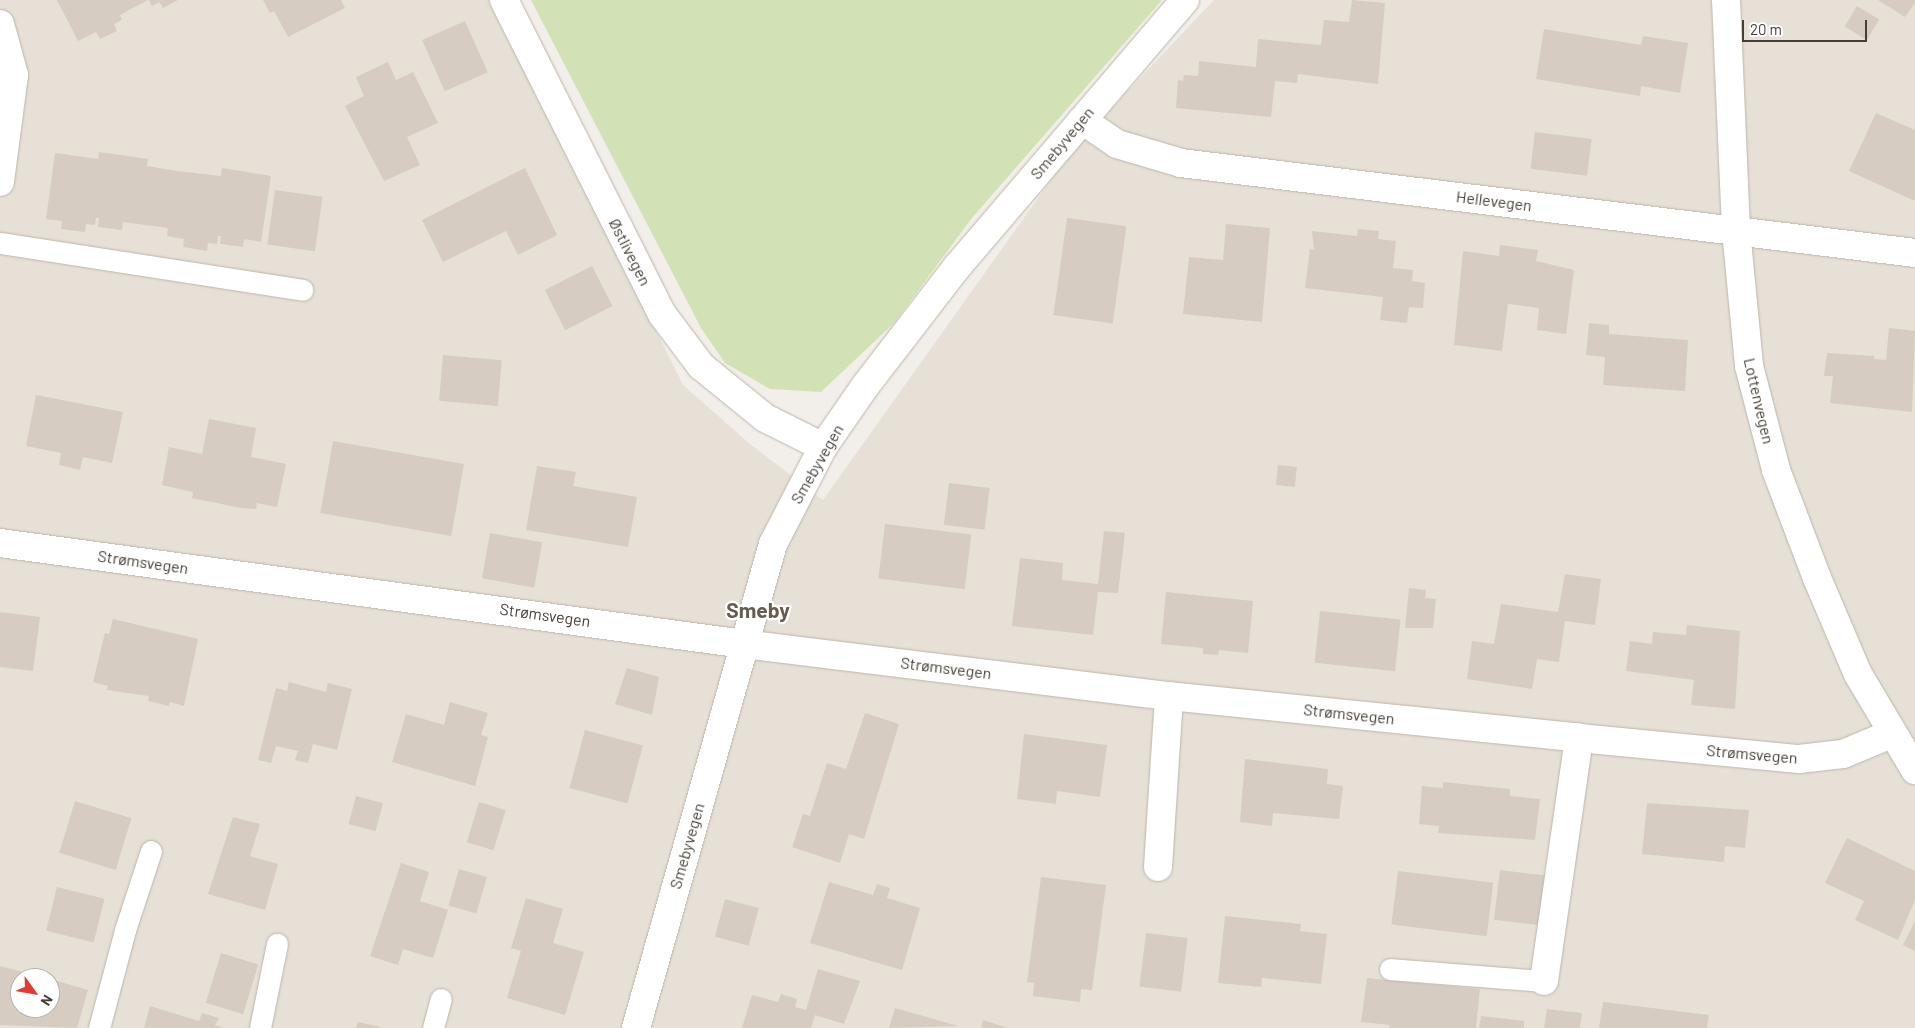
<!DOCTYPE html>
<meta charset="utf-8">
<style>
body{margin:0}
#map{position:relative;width:1915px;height:1028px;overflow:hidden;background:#f2eee9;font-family:Barlow,sans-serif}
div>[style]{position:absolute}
.residential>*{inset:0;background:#e6e0d7}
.green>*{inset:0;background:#d2e2b6}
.building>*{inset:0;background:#d6ccc2;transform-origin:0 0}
.roads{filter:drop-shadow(0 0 1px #bdb5ac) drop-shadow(0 0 1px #bdb5ac)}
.lane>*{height:21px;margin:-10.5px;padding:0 10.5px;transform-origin:10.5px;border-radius:10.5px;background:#fff}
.street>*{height:28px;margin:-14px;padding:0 14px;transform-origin:14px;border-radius:14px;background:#fff}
span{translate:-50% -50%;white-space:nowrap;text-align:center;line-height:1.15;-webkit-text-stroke:4.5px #fff;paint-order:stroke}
.street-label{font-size:16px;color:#453f38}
.district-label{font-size:21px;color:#665c50;font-weight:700}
.north{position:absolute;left:10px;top:968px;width:50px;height:50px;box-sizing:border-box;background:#fff;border:1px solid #b5b2af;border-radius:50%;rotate:122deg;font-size:14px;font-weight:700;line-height:20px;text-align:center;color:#453f38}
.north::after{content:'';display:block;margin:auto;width:18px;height:22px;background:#e13c31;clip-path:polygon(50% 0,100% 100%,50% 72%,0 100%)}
.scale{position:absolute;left:1742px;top:20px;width:125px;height:22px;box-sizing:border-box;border:2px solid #453f38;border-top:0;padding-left:6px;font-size:15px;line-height:18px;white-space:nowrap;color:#453f38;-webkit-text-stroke:4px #fff;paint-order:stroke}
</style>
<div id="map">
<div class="residential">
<div style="clip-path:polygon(evenodd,0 0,491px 0,683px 385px,750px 444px,823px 500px,1073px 149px,1214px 0,1915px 0,1915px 1028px,0 1028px,0 0,20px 978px,50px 978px,50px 1008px,20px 1008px,20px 978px)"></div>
</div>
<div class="green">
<div style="clip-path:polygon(531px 0,1162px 0,972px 218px,894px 323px,821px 392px,770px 389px,725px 363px,701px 328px)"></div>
</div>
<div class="building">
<div style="clip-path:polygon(57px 0,148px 0,120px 15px,122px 20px,114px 24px,117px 31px,100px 39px,96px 32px,78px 41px)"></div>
<div style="clip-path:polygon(149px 0,178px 0,163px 8px,159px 2px,152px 6px)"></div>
<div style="clip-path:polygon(263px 0,341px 0,345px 8px,288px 37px,274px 11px,270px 13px)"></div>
<div style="clip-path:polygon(1352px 0,1385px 3px,1378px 84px,1298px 74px,1297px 83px,1275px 81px,1271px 117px,1176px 108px,1178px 80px,1183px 81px,1184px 75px,1198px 76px,1199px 61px,1256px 67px,1258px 39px,1321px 45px,1324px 20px,1349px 22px)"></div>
<div style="clip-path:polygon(1878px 0,1915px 0,1915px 3px,1905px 17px)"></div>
<div style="left:1857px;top:6px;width:26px;height:24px;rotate:31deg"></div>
<div style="left:465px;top:21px;width:56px;height:47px;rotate:66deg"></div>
<div style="clip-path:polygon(1544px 29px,1641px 45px,1643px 36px,1688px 43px,1680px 93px,1641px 86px,1640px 96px,1536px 79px)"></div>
<div style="clip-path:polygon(388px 62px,396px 80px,413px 72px,438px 123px,407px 137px,420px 165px,384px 181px,345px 106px,364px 96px,356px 77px)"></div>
<div style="clip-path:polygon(1876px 113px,1915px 130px,1915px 201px,1849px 171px)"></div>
<div style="left:1535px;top:132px;width:57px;height:37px;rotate:7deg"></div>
<div style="clip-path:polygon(99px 152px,148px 159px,147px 166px,177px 171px,221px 176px,222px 168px,271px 176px,261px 242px,244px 239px,243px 247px,220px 244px,221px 236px,218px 236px,217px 244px,208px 243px,207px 251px,183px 247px,184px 239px,167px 236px,168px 228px,123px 222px,122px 230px,98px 227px,99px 218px,96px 218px,95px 225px,86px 224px,85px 232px,61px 229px,62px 221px,46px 219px,55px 153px,98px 159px)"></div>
<div style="clip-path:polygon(525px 168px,557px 235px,518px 255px,506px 231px,443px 262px,422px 220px)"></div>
<div style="left:275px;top:190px;width:48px;height:55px;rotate:8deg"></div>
<div style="left:1067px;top:218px;width:60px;height:98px;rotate:8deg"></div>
<div style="clip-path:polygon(1226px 224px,1270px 228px,1262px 322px,1183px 314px,1189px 257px,1223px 260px)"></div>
<div style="clip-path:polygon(1358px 229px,1379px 231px,1378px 239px,1396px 241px,1393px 268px,1413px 270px,1412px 281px,1425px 283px,1423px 308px,1409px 307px,1407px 323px,1380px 320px,1383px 297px,1305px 288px,1310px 249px,1314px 250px,1312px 231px,1357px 236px)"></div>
<div style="clip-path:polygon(1500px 245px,1538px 250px,1536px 261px,1574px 270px,1566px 334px,1537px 330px,1539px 308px,1508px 304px,1502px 351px,1454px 345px,1463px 251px,1499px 256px)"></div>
<div style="left:592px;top:266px;width:45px;height:53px;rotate:63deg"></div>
<div style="clip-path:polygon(1589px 323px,1609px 325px,1609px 334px,1688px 340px,1685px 391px,1603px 385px,1605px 357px,1586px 355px)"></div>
<div style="clip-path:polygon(1889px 328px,1915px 331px,1912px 412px,1830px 403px,1833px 376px,1824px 376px,1827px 353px,1874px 356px,1874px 359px,1886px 360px)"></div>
<div style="left:443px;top:355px;width:59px;height:46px;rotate:5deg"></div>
<div style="clip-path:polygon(36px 395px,123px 412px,112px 463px,83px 457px,80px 470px,59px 465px,61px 453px,26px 446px)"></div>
<div style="clip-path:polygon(209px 419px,256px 428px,251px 457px,286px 464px,277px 507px,257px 503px,256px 509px,241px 508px,192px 498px,193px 492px,162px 485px,169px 447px,202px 454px)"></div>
<div style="left:333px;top:441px;width:133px;height:73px;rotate:10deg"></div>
<div style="left:1278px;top:465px;width:19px;height:20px;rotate:6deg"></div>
<div style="clip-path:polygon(537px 466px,576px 472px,573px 486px,637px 497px,628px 547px,526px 530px)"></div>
<div style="left:949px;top:483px;width:41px;height:42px;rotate:7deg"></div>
<div style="left:885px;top:524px;width:87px;height:55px;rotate:7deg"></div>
<div style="clip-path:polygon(1104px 531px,1125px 533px,1118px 593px,1098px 592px,1093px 635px,1012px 626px,1020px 558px,1063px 563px,1062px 580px,1098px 584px)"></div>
<div style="left:490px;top:533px;width:53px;height:46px;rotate:10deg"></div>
<div style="clip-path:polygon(1565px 574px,1601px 579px,1595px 625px,1565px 621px,1559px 662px,1537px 659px,1532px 689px,1467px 679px,1472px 641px,1494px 644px,1501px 604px,1558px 612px)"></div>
<div style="clip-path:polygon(1409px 588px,1426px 590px,1425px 598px,1436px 599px,1433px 628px,1405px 628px)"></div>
<div style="clip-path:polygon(1166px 592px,1253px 601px,1248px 653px,1219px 650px,1218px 655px,1203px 654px,1203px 648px,1161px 644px)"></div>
<div style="left:1320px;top:611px;width:81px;height:52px;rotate:6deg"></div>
<div style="clip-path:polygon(0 612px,40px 617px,33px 671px,0 667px)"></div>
<div style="clip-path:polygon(113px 619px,198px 639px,184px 706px,170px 702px,169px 706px,148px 701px,149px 696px,107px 690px,108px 686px,93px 682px,105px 633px,109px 634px)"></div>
<div style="clip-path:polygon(1687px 625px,1740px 631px,1735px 709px,1691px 705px,1694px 680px,1626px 671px,1630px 641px,1652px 644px,1653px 632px,1686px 635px)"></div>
<div style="clip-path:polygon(627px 668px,659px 677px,652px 715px,615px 704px)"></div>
<div style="clip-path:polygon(289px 682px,326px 692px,328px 683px,352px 689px,337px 750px,313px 744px,308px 763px,295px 760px,298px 751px,276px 746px,271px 763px,258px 760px,276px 688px,287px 691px)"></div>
<div style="clip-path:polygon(450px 702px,488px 713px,481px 735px,488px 737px,475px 786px,392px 762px,406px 714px,444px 725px)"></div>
<div style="clip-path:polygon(865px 713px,899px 724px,864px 839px,849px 834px,840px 863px,792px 847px,803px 814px,810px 816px,827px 763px,846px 769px)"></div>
<div style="left:585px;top:730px;width:60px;height:60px;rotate:15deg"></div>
<div style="clip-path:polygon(1024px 734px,1107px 745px,1100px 797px,1057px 791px,1056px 804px,1017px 799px)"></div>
<div style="clip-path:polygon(1245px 759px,1328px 769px,1327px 784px,1343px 786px,1339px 819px,1273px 813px,1272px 826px,1240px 822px)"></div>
<div style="clip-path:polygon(1443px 782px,1510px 789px,1510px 796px,1540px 799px,1535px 840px,1438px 833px,1439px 826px,1419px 824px,1422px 786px,1443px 788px)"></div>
<div style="left:356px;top:796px;width:28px;height:29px;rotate:15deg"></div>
<div style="left:75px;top:801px;width:59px;height:54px;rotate:17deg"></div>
<div style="left:479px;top:802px;width:28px;height:42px;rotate:17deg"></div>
<div style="clip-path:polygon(1647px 803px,1749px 810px,1745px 848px,1725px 846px,1724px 862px,1642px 854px)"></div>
<div style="clip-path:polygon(233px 817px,260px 824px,250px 856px,278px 864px,265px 910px,208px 894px)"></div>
<div style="clip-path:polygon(1847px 838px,1915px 871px,1915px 900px,1898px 940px,1855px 920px,1864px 901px,1825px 883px)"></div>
<div style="clip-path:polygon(401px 863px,429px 872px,420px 901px,448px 910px,433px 958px,403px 949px,398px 965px,370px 956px)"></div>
<div style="left:459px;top:869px;width:29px;height:38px;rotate:16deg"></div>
<div style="left:1500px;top:870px;width:46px;height:50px;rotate:7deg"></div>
<div style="left:1398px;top:871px;width:96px;height:54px;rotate:7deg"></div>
<div style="clip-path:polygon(1041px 877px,1106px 885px,1092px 990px,1081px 989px,1080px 1002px,1033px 996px,1034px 983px,1027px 982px)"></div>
<div style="clip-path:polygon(829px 882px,873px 895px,877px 884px,890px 888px,887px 898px,920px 908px,902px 970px,810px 943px)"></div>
<div style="left:57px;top:887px;width:49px;height:45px;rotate:14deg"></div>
<div style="clip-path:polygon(526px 898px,563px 909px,553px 943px,584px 952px,565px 1015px,507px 998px,521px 951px,511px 948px)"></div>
<div style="left:725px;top:899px;width:35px;height:39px;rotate:15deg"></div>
<div style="clip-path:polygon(1225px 916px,1301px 924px,1300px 931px,1327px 934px,1321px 984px,1262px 978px,1261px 987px,1218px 983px)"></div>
<div style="clip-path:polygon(1915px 921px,1915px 951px,1903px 945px)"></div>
<div style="left:1146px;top:933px;width:42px;height:54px;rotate:7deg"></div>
<div style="left:221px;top:953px;width:39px;height:52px;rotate:17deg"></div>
<div style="clip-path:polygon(0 966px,43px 977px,20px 978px,20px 1008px,50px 1008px,50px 979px,88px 990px,77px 1028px,0 1025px)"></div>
<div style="clip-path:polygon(818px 969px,860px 981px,844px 1024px,815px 1015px,811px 1028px,742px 1028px,752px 995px,778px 1002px,781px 994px,797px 999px,795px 1007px,806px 1010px)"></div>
<div style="clip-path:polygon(1367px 978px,1480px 989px,1476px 1028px,1389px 1028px,1390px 1025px,1361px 1022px)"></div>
<div style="clip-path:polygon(1603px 1002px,1709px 1015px,1707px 1028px,1599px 1028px)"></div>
<div style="clip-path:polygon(150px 1006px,199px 1021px,202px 1013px,219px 1018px,215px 1025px,223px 1028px,144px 1028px)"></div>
<div style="clip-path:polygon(895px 1008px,958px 1026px,889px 1028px)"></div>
<div style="clip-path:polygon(1547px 1009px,1582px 1013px,1580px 1028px,1544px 1028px)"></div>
<div style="clip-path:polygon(1481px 1016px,1524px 1021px,1524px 1028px,1479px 1028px)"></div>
<div style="clip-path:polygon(983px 1020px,1008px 1028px,981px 1028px)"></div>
<div style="clip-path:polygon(358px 1022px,380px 1027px,379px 1028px,356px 1028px)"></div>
</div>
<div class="roads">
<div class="lane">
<div style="left:0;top:243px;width:306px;rotate:8.8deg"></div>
<div style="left:1390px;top:969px;width:154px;rotate:4.5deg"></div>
<div style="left:99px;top:1028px;width:101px;rotate:-75.1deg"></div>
<div style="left:125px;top:930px;width:83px;rotate:-71.8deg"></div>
<div style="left:260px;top:1028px;width:86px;rotate:-78.6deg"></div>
<div style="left:433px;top:1028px;width:30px;rotate:-75deg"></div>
</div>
<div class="street">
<div style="left:504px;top:0;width:352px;rotate:63.3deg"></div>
<div style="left:662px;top:314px;width:65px;rotate:53.1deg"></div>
<div style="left:701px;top:366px;width:82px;rotate:39.1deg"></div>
<div style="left:765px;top:418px;width:65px;rotate:26.6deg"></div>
<div style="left:1726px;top:0;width:230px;rotate:87.5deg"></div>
<div style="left:1736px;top:230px;width:137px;rotate:84.5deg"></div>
<div style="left:1749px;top:366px;width:107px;rotate:75.4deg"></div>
<div style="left:1776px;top:470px;width:116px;rotate:69.2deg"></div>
<div style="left:1817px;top:578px;width:104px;rotate:66.9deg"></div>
<div style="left:1858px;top:674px;width:112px;rotate:59.3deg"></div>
<div style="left:0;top:24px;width:53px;rotate:74.6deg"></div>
<div style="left:14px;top:75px;width:108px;rotate:97.5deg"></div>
<div style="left:1082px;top:120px;width:42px;rotate:34.4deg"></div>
<div style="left:1117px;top:144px;width:67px;rotate:16.5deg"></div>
<div style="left:1181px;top:163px;width:739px;rotate:6.99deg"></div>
<div style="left:0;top:543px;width:751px;rotate:7.73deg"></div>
<div style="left:744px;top:644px;width:428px;rotate:7deg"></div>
<div style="left:1169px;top:696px;width:412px;rotate:5.8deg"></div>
<div style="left:1579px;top:738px;width:221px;rotate:5.5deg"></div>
<div style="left:1799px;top:759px;width:44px;rotate:-6.5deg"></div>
<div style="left:1843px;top:754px;width:52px;rotate:-22.6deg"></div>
<div style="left:1158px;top:867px;width:171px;rotate:-86.3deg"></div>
<div style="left:1544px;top:981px;width:246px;rotate:-81.8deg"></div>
<div style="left:636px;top:1028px;width:503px;rotate:-74.2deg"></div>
<div style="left:773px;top:544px;width:109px;rotate:-62.7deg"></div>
<div style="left:823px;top:447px;width:75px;rotate:-55.3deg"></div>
<div style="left:866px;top:385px;width:149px;rotate:-52.4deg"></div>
<div style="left:957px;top:267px;width:351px;rotate:-49.5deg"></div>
</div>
</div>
<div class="street-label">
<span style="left:1062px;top:143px;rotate:-50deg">Smebyvegen</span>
<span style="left:1494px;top:201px;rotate:7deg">Hellevegen</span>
<span style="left:630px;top:252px;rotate:63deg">Østlivegen</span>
<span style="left:1759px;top:401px;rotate:77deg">Lottenvegen</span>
<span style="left:817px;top:464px;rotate:-60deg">Smebyvegen</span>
<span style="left:143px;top:562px;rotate:8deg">Strømsvegen</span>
<span style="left:545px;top:615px;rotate:8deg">Strømsvegen</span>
<span style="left:946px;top:668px;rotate:7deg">Strømsvegen</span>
<span style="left:1349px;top:714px;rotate:6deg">Strømsvegen</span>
<span style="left:1752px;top:754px;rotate:5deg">Strømsvegen</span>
<span style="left:687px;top:846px;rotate:-74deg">Smebyvegen</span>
</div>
<div class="district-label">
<span style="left:758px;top:610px">Smeby</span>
</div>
<div class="north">N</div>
<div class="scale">20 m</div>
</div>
